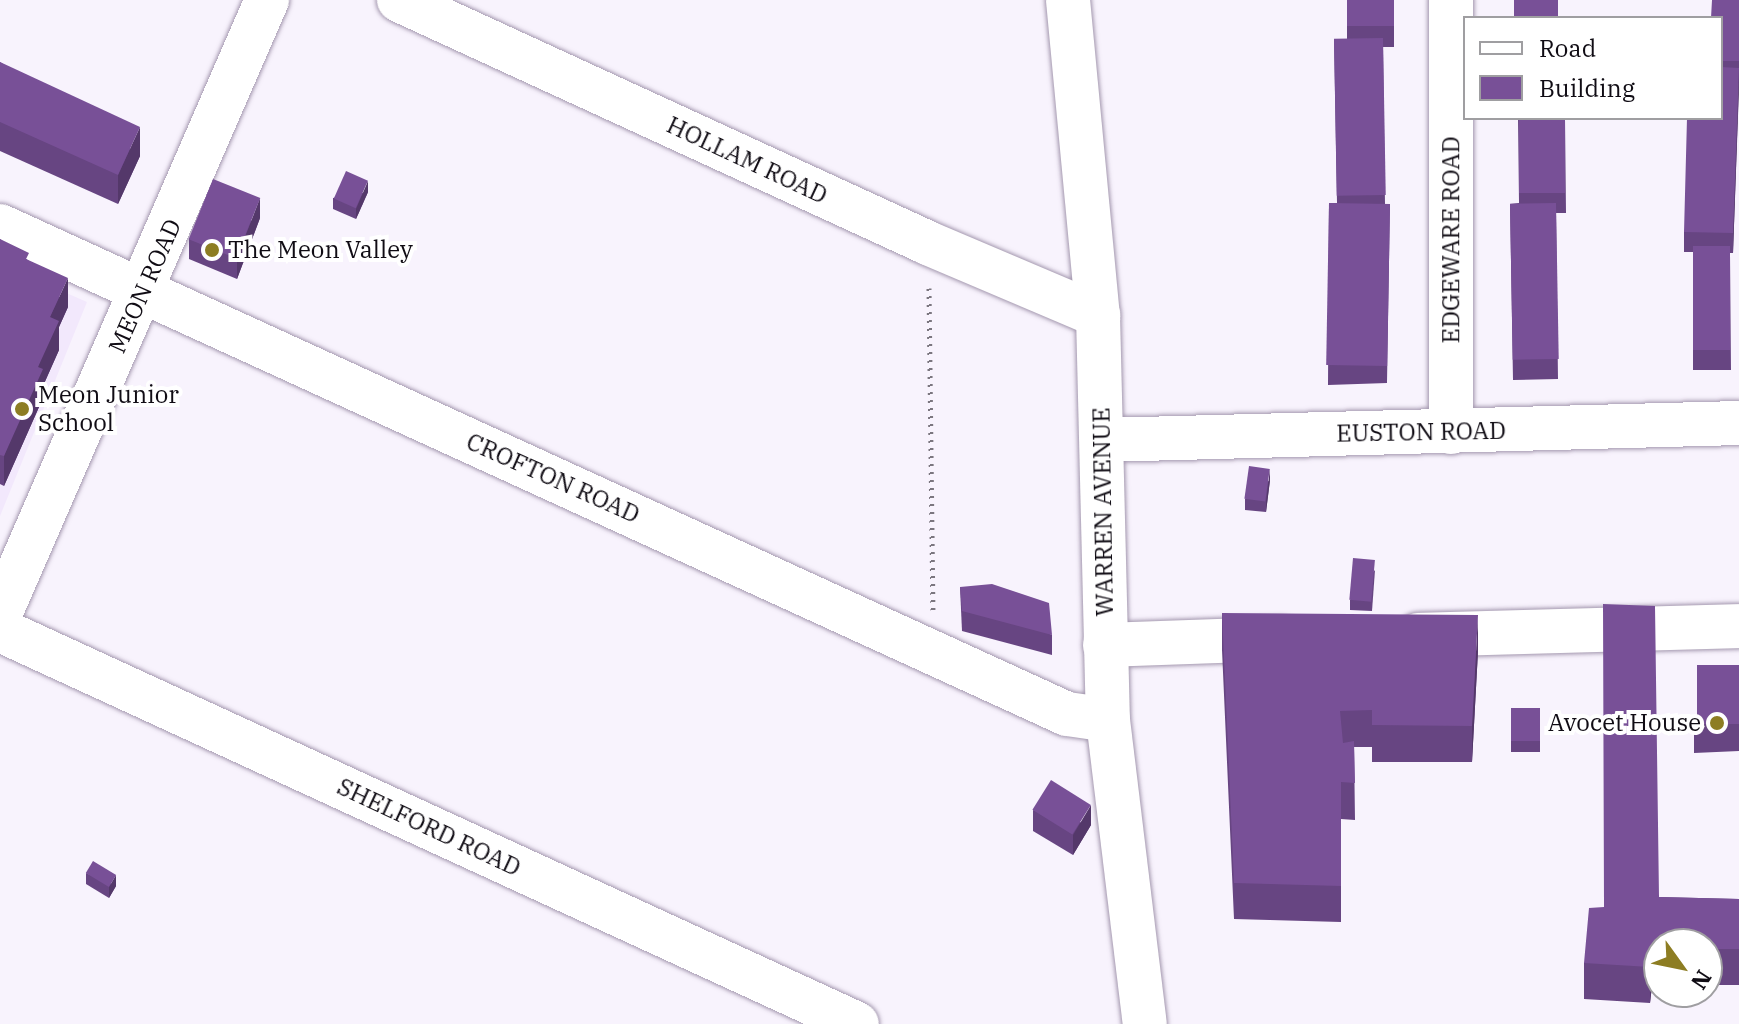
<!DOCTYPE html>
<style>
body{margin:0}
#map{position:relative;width:1739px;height:1024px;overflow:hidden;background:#f8f3fd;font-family:"IBM Plex Serif",serif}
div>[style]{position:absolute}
.built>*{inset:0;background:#f2e8fc}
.path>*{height:5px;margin-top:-2.5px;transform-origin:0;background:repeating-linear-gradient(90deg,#7b767f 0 2px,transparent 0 8px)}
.roads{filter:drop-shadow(0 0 2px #a498af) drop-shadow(0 0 2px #a498af)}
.minor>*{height:44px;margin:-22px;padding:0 22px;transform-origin:22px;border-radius:22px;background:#fff}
.wall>*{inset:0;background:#674582;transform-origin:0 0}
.shaded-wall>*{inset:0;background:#54386a}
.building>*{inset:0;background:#785097;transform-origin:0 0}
.dots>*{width:22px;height:22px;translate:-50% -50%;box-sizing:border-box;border:4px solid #fff;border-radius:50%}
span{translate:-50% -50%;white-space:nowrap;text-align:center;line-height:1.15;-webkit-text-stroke:8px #fff;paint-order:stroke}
.street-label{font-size:24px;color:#100c14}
.poi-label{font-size:24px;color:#100c14}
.left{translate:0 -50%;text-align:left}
.right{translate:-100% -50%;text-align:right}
.legend{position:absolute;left:1463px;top:16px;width:260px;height:104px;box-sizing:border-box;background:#fff;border:2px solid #9f9ea1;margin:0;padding:10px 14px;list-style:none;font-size:24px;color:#100c14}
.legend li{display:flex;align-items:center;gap:16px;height:40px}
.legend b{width:40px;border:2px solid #9f9ea1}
.north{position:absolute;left:1643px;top:928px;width:80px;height:80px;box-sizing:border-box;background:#fff;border:2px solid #9f9ea1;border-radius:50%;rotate:123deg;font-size:22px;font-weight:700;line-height:32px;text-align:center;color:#100c14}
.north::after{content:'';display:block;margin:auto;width:28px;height:36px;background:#8d7d23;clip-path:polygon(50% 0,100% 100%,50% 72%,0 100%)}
</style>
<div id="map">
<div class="built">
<div style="clip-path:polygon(0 264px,87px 302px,0 516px)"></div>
</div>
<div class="path">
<div style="left:929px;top:288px;width:322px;rotate:89.3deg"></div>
</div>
<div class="roads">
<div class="minor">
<div style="left:399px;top:0;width:582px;rotate:24.67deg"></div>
<div style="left:928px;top:243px;width:185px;rotate:23deg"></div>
<div style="left:1068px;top:0;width:316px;rotate:84.6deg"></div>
<div style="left:1098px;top:315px;width:405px;rotate:88.6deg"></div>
<div style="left:1108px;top:720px;width:306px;rotate:83.1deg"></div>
<div style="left:0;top:226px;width:1173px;rotate:24.58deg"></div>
<div style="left:1067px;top:714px;width:41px;rotate:8.3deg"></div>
<div style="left:1451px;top:432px;width:432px;rotate:-90deg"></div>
<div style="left:1103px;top:440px;width:636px;rotate:-1.53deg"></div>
<div style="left:0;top:614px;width:670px;rotate:-66.5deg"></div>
<div style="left:0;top:630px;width:943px;rotate:24.69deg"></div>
<div style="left:1418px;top:635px;width:321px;rotate:-1.6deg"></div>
<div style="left:1105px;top:645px;width:176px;rotate:-2deg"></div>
</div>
</div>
<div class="wall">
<div style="clip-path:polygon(1347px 0,1394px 0,1394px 47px,1383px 47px,1385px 204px,1390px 204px,1387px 383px,1328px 385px,1329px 203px,1337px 203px,1334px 39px,1347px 39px)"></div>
<div style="clip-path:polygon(1739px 0,1739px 82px,1733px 253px,1730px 253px,1731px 370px,1693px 370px,1693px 252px,1684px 252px,1684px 232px,1721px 118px,1721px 18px)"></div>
<div style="clip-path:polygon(0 62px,140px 156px,118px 204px,0 151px)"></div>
<div style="clip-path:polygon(1518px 118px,1565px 118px,1566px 213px,1556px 213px,1558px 379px,1513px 380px,1510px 204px,1519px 203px)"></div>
<div style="clip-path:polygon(368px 192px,356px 219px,333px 209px,333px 198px)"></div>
<div style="clip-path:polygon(260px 218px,237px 279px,189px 259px,189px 239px)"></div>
<div style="clip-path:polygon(0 239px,29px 261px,68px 307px,59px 327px,59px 350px,43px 386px,43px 398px,4px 486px,0 484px)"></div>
<div style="clip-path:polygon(1270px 480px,1266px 512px,1245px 510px,1245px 499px)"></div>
<div style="clip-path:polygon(1375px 570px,1372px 611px,1350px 610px,1350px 600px)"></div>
<div style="clip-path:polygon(960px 587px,1052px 635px,1052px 655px,962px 631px)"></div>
<div style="clip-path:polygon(1222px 613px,1478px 651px,1472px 762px,1372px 762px,1372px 747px,1354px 747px,1355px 820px,1341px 819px,1341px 922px,1234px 919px,1222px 650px)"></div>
<div style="clip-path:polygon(1739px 665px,1739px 751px,1694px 753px,1694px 724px)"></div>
<div style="left:1511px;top:708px;width:29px;height:44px"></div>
<div style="clip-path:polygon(1033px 810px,1091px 825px,1073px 855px,1033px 831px)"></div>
<div style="clip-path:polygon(86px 873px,116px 886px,109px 898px,86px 884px)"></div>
<div style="clip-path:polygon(1659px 897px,1739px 899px,1739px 985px,1707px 985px,1707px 944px,1659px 944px,1659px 986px,1652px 986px,1650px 1003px,1584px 999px,1584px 963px)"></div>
</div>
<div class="shaded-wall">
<div style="clip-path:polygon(1739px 68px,1739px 88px,1733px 253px,1733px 233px)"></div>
<div style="clip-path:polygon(140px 127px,140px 156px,118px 204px,118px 175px)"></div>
<div style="clip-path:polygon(368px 181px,368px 192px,356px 219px,356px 209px)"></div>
<div style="clip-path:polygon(260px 198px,260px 218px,237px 279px,237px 258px)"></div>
<div style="clip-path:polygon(68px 278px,68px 307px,59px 327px,59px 350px,43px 386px,43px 398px,4px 486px,4px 456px,38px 367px,50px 317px)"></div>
<div style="clip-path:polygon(1270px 469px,1270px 480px,1266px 512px,1266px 502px)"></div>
<div style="clip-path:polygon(1478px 615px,1478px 651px,1472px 762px,1472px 726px)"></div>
<div style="clip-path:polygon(1091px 805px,1091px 825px,1073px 855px,1073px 835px)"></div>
<div style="clip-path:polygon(116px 875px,116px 886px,109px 898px,109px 887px)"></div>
<div style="clip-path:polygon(1652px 949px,1652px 986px,1650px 1003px,1650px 967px)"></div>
</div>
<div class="building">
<div style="left:1347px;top:0;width:47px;height:26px"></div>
<div style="left:1514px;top:0;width:44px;height:18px"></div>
<div style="clip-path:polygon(1712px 0,1739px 0,1739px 61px,1721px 61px,1721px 18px,1711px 18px)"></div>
<div style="left:1383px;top:38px;width:157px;height:49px;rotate:89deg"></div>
<div style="clip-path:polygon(0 62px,140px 127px,118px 175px,0 122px)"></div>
<div style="clip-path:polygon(1721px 67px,1739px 68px,1733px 233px,1684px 232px,1687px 118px,1721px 118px)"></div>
<div style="left:1519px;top:118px;width:46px;height:75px"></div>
<div style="left:346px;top:171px;width:24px;height:30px;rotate:24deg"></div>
<div style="left:213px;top:179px;width:51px;height:65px;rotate:22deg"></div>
<div style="left:1329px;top:203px;width:61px;height:162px;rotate:1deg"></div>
<div style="left:1556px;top:203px;width:156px;height:46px;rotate:89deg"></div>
<div style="clip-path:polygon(0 239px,29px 253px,26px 259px,68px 278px,50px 317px,59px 321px,38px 367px,43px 369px,4px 456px,0 455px)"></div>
<div style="left:1693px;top:246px;width:37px;height:104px"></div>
<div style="left:1249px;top:466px;width:21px;height:33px;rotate:8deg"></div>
<div style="left:1353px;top:558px;width:22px;height:42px;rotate:5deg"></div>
<div style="clip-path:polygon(992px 584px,1049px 603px,1052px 635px,962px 611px,960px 587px)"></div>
<div style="clip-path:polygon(1603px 604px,1655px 606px,1659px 897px,1739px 899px,1739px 949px,1707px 949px,1707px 944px,1659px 944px,1659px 949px,1652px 949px,1650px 967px,1584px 963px,1589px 908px,1604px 907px)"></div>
<div style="clip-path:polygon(1222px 613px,1478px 615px,1472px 726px,1372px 725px,1372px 710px,1340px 711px,1343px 743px,1354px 741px,1355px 783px,1341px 782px,1341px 886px,1234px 883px)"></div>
<div style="left:1697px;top:665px;width:42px;height:59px"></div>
<div style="left:1511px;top:708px;width:29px;height:33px"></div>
<div style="left:1051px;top:780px;width:47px;height:35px;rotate:32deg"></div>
<div style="left:93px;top:861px;width:27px;height:14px;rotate:31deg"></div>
</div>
<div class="dots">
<div style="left:212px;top:250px;background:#8d7d23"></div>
<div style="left:22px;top:409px;background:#8d7d23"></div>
<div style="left:1717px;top:723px;background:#8d7d23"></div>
</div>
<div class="street-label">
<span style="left:747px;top:160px;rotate:25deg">HOLLAM ROAD</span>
<span style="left:1451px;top:240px;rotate:-90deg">EDGEWARE ROAD</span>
<span style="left:145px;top:286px;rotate:-66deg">MEON ROAD</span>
<span style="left:1421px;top:432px;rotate:-1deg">EUSTON ROAD</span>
<span style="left:553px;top:478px;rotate:24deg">CROFTON ROAD</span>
<span style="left:1103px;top:512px;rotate:-91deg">WARREN AVENUE</span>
<span style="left:429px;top:827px;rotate:25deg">SHELFORD ROAD</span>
</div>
<div class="poi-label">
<span class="left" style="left:228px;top:250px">The Meon Valley</span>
<span class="left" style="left:38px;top:409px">Meon Junior<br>School</span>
<span class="right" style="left:1701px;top:723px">Avocet House</span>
</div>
<ul class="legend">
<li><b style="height:10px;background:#fff"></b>Road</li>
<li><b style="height:22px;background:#785097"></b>Building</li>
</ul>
<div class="north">N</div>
</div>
